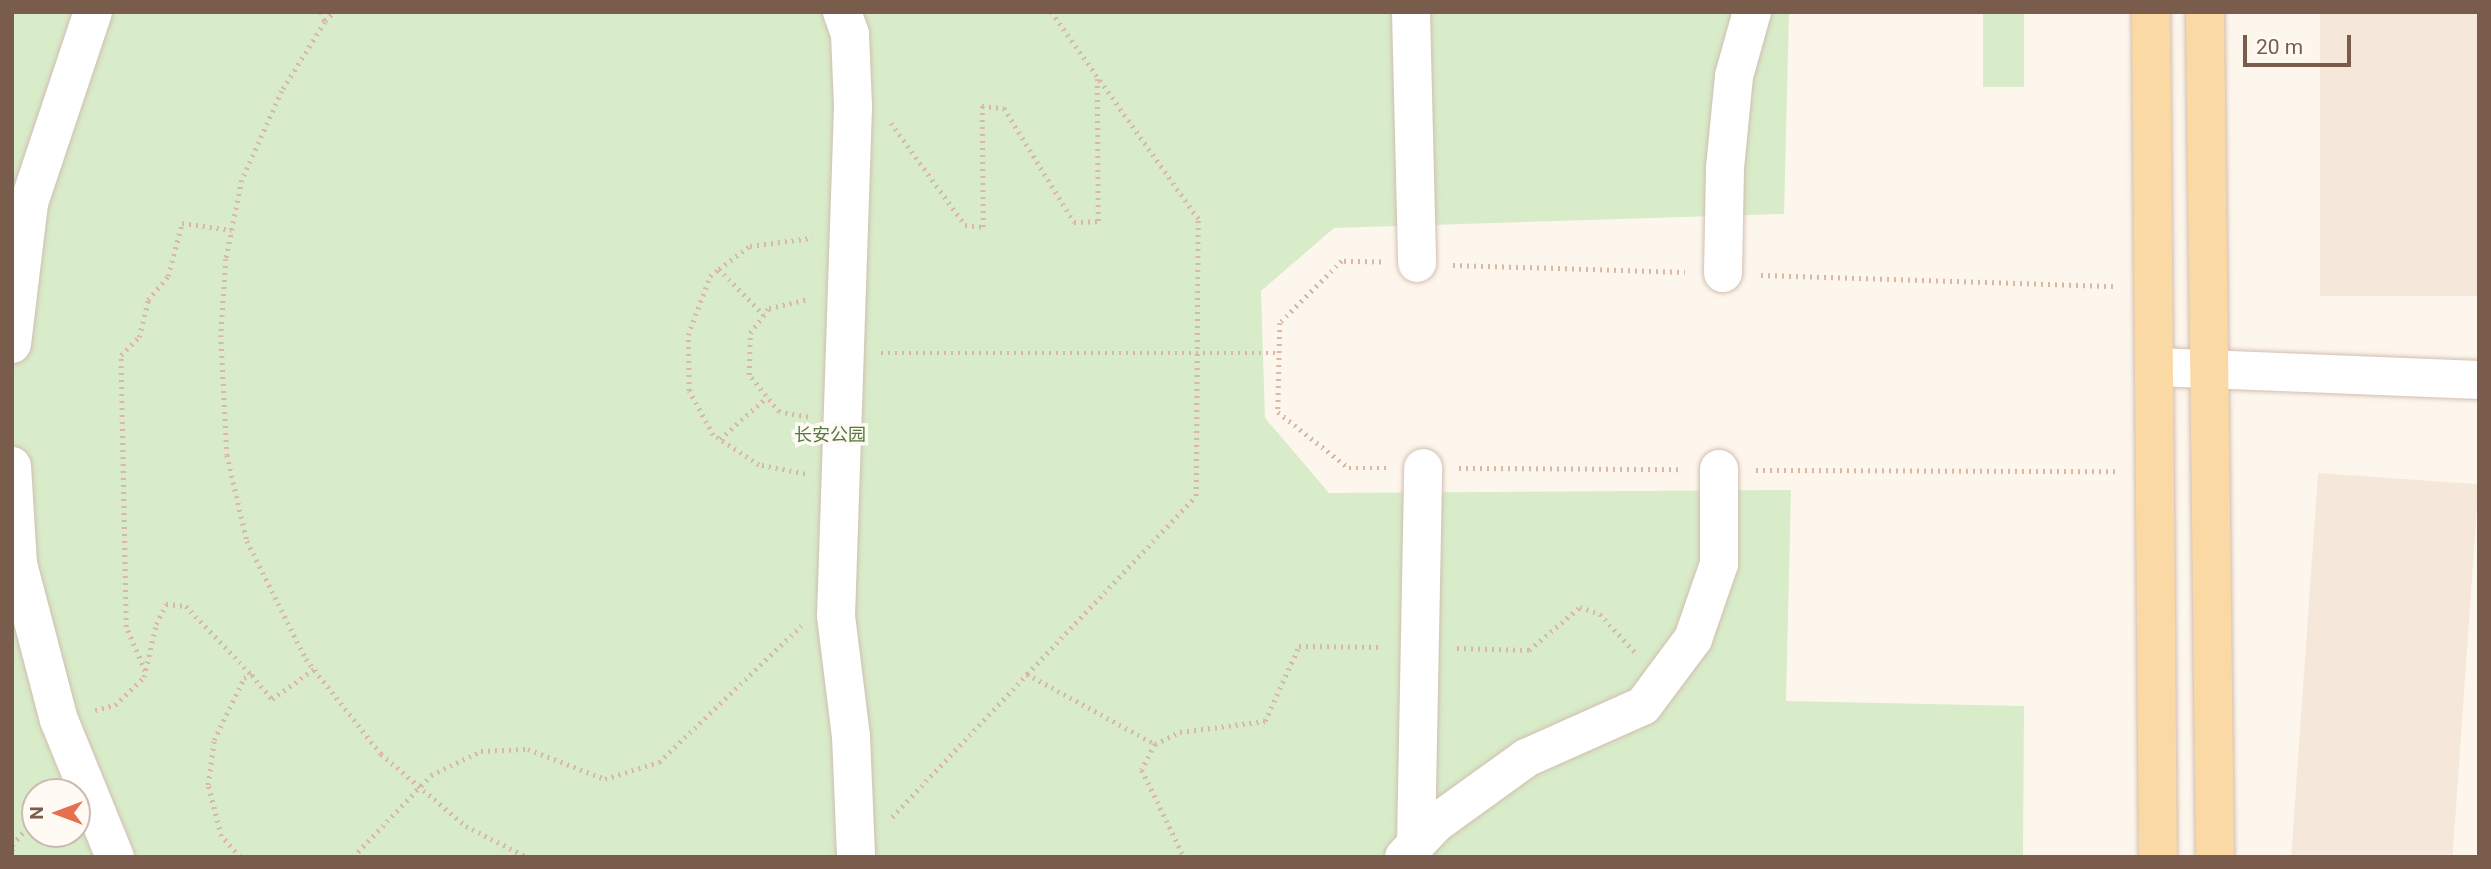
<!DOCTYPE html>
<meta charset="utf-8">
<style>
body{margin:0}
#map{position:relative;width:2491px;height:869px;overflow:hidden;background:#fdf6ec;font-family:Roboto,"Noto Sans SC",sans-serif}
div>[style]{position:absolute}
.residential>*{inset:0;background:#f5e8da;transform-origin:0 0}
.green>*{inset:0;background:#d8ecc9;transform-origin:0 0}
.path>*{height:4.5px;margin-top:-2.25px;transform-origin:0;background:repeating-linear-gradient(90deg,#d9b8a5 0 2px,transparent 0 7px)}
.roads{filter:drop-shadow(0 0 2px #d1beb0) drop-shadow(0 0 2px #d1beb0)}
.minor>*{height:38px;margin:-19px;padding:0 19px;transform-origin:19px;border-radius:19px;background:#fff}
.major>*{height:38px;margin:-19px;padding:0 19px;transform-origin:19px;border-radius:19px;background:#fbd9a5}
span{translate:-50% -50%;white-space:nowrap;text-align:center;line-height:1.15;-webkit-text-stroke:7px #fffaf3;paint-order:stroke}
.park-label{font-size:18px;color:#537a41}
.frame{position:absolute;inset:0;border:14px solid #7a5c4d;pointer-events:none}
.north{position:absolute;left:21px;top:778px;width:70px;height:70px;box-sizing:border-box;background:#fffaf3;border:2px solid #cabbb1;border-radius:50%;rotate:270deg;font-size:19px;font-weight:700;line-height:28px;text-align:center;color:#7a5c4d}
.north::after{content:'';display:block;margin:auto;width:24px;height:32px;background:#e76f51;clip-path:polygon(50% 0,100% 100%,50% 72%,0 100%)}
.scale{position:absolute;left:2243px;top:35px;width:108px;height:32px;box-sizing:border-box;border:4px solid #7a5c4d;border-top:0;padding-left:9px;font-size:21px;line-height:24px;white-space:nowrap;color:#7a5c4d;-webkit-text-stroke:5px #fffaf3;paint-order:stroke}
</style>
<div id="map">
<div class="residential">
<div style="left:2320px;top:12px;width:159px;height:284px"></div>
<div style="left:2318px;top:473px;width:161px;height:384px;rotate:4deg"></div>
</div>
<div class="green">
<div style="clip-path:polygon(evenodd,12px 12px,1789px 12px,1784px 214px,1334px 228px,1261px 291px,1265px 418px,1329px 493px,1791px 490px,1786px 701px,2024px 706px,2023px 857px,12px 857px,12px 12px,35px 792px,77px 792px,77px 834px,35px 834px,35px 792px)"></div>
<div style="left:1983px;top:12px;width:41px;height:75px"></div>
</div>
<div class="path">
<div style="left:321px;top:12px;width:11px;rotate:68deg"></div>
<div style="left:325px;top:22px;width:81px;rotate:121.9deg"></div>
<div style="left:282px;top:91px;width:98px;rotate:114.2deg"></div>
<div style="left:242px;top:180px;width:81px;rotate:101.4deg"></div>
<div style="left:226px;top:259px;width:76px;rotate:93.8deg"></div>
<div style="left:221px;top:335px;width:120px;rotate:87.1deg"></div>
<div style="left:227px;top:455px;width:88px;rotate:76.9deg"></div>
<div style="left:247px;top:541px;width:132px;rotate:63.4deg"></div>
<div style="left:306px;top:659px;width:121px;rotate:51.7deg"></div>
<div style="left:381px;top:754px;width:111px;rotate:40.3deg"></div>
<div style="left:466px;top:826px;width:68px;rotate:26.9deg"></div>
<div style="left:325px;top:21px;width:12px;rotate:-48deg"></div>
<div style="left:891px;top:123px;width:126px;rotate:54deg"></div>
<div style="left:965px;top:225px;width:18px;rotate:6deg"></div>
<div style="left:983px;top:227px;width:121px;rotate:-90.5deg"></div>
<div style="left:982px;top:106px;width:22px;rotate:5deg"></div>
<div style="left:1004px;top:108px;width:134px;rotate:58.4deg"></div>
<div style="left:1074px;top:222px;width:24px;rotate:-2deg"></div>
<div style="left:1098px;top:221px;width:142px;rotate:-90.4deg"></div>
<div style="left:1381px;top:262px;width:39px;rotate:-179deg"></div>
<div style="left:1342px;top:261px;width:88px;rotate:135deg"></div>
<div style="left:1280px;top:323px;width:89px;rotate:91.3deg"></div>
<div style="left:1278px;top:412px;width:90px;rotate:38.3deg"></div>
<div style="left:1349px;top:468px;width:38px"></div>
<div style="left:1453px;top:265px;width:232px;rotate:1.7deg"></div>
<div style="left:719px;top:269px;width:64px;rotate:45.6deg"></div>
<div style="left:1761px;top:275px;width:355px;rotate:1.8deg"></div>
<div style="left:881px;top:353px;width:398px"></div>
<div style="left:808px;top:417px;width:29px;rotate:-170deg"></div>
<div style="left:779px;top:412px;width:48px;rotate:-129deg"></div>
<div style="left:749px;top:375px;width:42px;rotate:-88.6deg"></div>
<div style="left:750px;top:333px;width:31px;rotate:-53deg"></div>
<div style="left:769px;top:308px;width:41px;rotate:-12.7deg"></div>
<div style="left:720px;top:439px;width:63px;rotate:-41.8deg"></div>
<div style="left:1459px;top:468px;width:222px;rotate:0.3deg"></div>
<div style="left:1756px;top:470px;width:362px;rotate:0.2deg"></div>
<div style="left:805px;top:474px;width:47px;rotate:-168.9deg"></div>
<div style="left:759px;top:465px;width:55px;rotate:-146.9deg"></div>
<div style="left:713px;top:435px;width:50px;rotate:-118.6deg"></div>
<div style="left:689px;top:391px;width:56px;rotate:-91deg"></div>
<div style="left:688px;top:335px;width:63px;rotate:-69.6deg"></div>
<div style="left:710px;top:276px;width:11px;rotate:-38deg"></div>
<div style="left:719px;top:269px;width:39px;rotate:-37deg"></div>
<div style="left:750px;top:246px;width:63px;rotate:-7.4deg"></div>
<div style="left:1457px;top:648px;width:72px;rotate:1.6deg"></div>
<div style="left:1529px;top:650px;width:67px;rotate:-40.1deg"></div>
<div style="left:1580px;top:607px;width:21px;rotate:19deg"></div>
<div style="left:1600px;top:614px;width:52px;rotate:47.4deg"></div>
<div style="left:145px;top:671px;width:48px;rotate:-113.4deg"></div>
<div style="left:126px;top:627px;width:272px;rotate:-91.1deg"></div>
<div style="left:121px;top:355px;width:25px;rotate:-45deg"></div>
<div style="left:139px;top:337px;width:38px;rotate:-76deg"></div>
<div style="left:148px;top:300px;width:31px;rotate:-50deg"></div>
<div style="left:168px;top:276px;width:55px;rotate:-75.2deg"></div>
<div style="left:182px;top:223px;width:50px;rotate:8deg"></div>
<div style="left:1027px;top:674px;width:245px;rotate:-46.5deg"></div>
<div style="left:1196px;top:496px;width:277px;rotate:-89.6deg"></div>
<div style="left:1198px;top:219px;width:254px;rotate:-125.4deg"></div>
<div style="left:95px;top:710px;width:21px;rotate:-14deg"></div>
<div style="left:115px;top:705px;width:40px;rotate:-44deg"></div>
<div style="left:144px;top:677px;width:54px;rotate:-77.2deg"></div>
<div style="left:156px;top:624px;width:22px;rotate:-63deg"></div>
<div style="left:166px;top:604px;width:20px;rotate:6deg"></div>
<div style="left:186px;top:606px;width:95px;rotate:46.3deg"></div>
<div style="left:1155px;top:744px;width:28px;rotate:-26deg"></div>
<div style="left:1180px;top:732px;width:86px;rotate:-7.4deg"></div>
<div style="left:1265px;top:721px;width:82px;rotate:-65.6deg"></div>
<div style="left:1299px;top:646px;width:83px;rotate:0.7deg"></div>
<div style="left:892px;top:817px;width:197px;rotate:-46.6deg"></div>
<div style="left:1027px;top:674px;width:146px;rotate:28.7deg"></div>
<div style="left:1155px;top:744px;width:29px;rotate:117deg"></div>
<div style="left:1142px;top:770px;width:97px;rotate:64.2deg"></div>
<div style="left:12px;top:845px;width:35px;rotate:-49deg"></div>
<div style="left:12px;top:850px;width:9px;rotate:54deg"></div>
<div style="left:240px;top:857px;width:28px;rotate:-132deg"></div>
<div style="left:221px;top:836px;width:53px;rotate:-104.3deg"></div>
<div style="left:208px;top:785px;width:45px;rotate:-82.4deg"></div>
<div style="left:214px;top:740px;width:69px;rotate:-64.2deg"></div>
<div style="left:244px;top:678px;width:9px;rotate:-21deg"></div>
<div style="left:252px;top:675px;width:31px;rotate:50deg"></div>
<div style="left:272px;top:699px;width:52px;rotate:-35.5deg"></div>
<div style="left:353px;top:857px;width:113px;rotate:-46.4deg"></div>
<div style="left:431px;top:775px;width:55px;rotate:-25.6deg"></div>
<div style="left:481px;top:751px;width:47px;rotate:-2.4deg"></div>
<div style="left:528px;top:749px;width:83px;rotate:21.3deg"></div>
<div style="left:605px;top:779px;width:57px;rotate:-17.5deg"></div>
<div style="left:659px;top:762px;width:197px;rotate:-43.8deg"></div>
</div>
<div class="roads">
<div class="minor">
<div style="left:842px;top:12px;width:23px;rotate:70deg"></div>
<div style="left:850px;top:34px;width:73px;rotate:87.6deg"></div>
<div style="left:853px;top:107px;width:509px;rotate:91.91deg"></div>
<div style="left:836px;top:616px;width:121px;rotate:82.9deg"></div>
<div style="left:851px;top:736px;width:121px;rotate:87.6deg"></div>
<div style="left:1411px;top:12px;width:251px;rotate:88.6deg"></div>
<div style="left:1723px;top:273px;width:105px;rotate:-88.9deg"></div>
<div style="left:1725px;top:168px;width:92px;rotate:-84.4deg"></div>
<div style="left:1734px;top:76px;width:66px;rotate:-74.3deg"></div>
<div style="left:12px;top:344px;width:142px;rotate:-83.1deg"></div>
<div style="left:29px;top:203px;width:201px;rotate:-71.5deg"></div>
<div style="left:2156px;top:367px;width:323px;rotate:2.3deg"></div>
<div style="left:12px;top:466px;width:98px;rotate:86.5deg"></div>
<div style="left:18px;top:564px;width:161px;rotate:75.3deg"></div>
<div style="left:59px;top:720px;width:148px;rotate:67.8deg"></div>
<div style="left:1416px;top:844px;width:376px;rotate:-88.9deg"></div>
<div style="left:1404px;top:857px;width:47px;rotate:-46.7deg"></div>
<div style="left:1436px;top:823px;width:111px;rotate:-35.8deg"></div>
<div style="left:1526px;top:758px;width:128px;rotate:-24deg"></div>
<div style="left:1643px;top:706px;width:84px;rotate:-53.3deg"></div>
<div style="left:1693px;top:639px;width:79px;rotate:-70.9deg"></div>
<div style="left:1719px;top:564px;width:95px;rotate:-90deg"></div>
</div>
<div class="major">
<div style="left:2151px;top:12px;width:845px;rotate:89.53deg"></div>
<div style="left:2205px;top:12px;width:845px;rotate:89.32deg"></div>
</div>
</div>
<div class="park-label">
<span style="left:830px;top:435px">长安公园</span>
</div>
<div class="frame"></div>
<div class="north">N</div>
<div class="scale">20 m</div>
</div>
